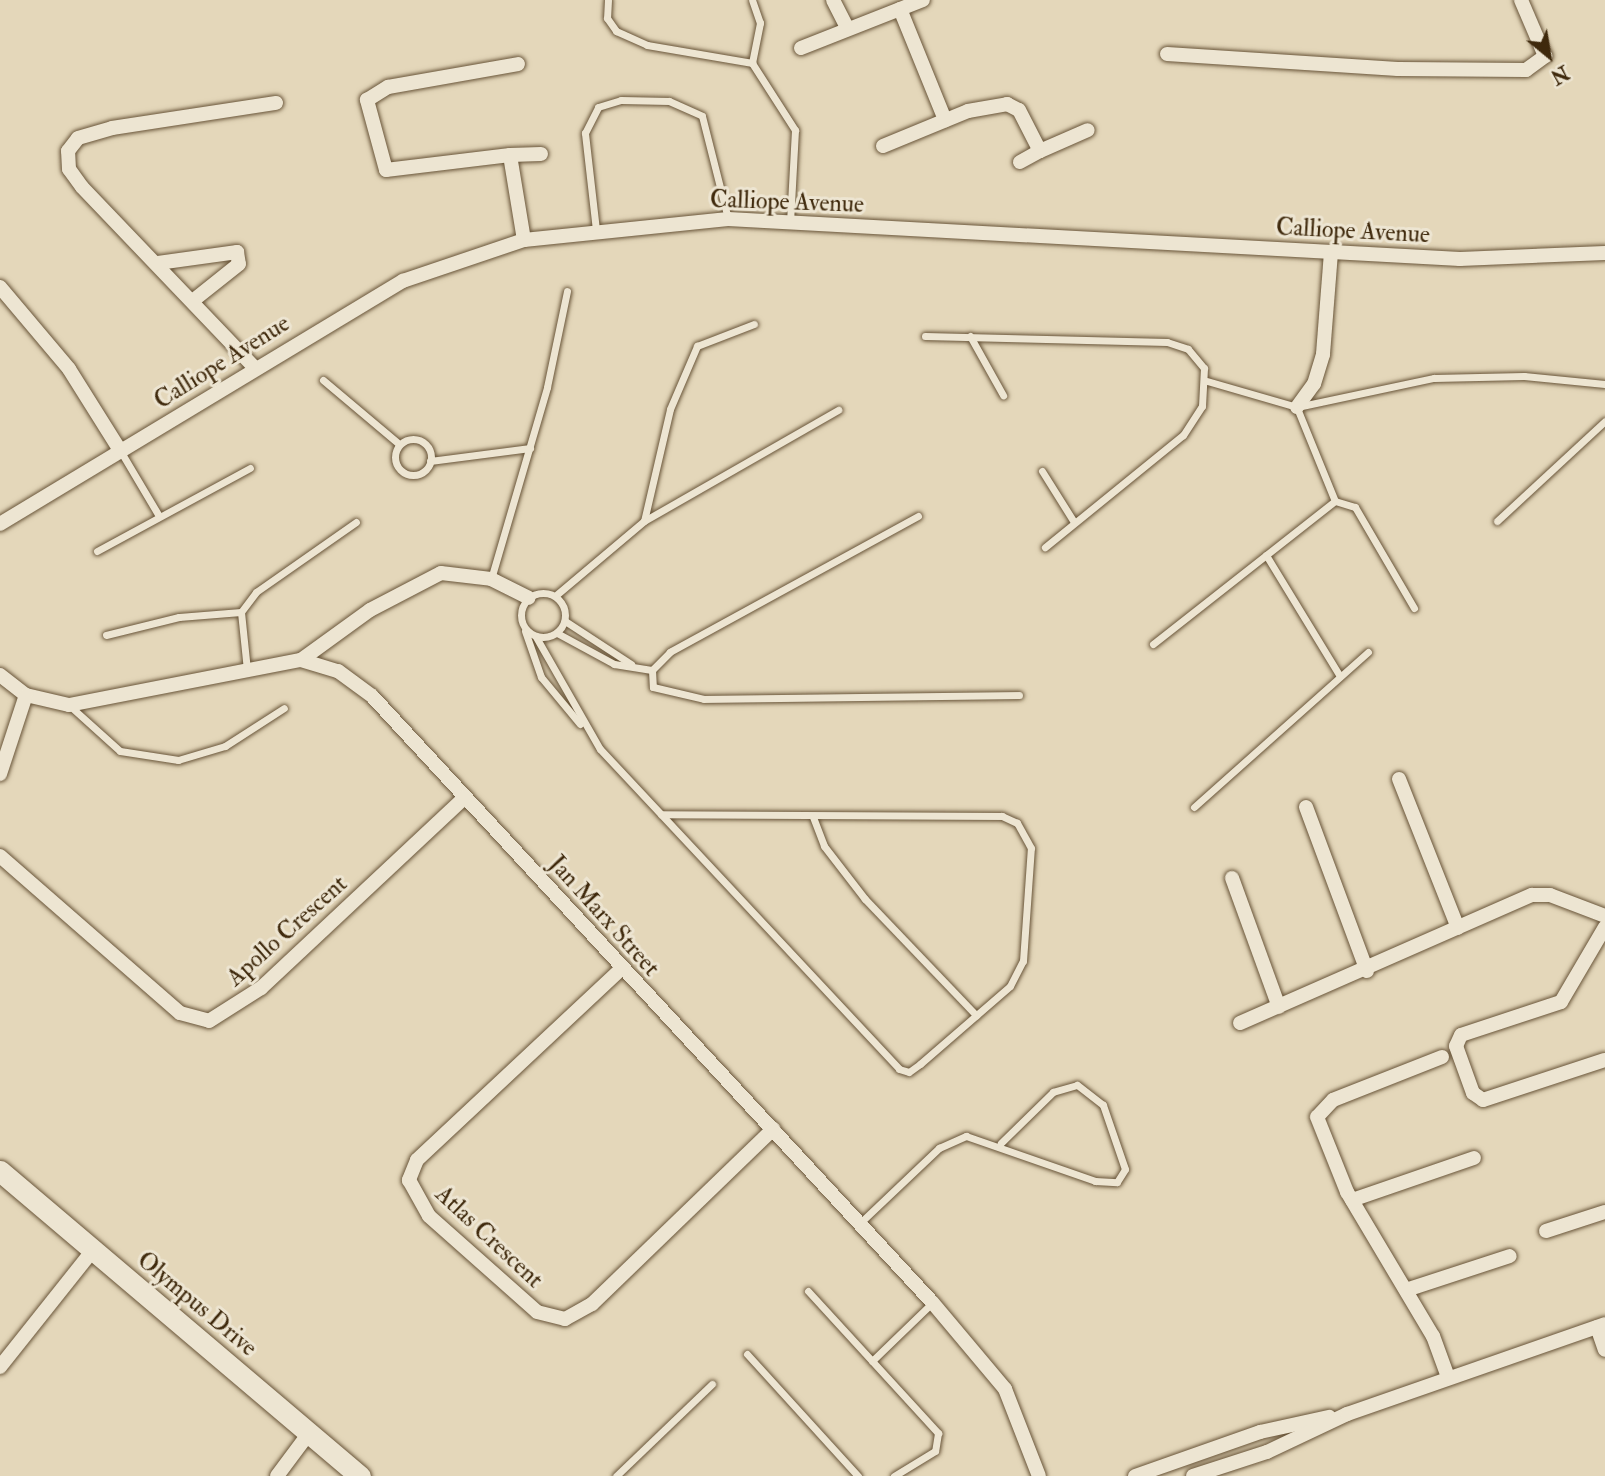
<!DOCTYPE html>
<style>
body{margin:0}
#map{position:relative;width:1605px;height:1476px;overflow:hidden;background:#e4d7ba;font-family:"IM FELL Double Pica",serif}
div>[style]{position:absolute}
.roads{filter:drop-shadow(0 0 2px #685438) drop-shadow(0 0 2px #685438)}
.lane>*{height:7px;margin:-3.5px;padding:0 3.5px;transform-origin:3.5px;border-radius:3.5px;background:#ede5d2}
.lane>.ring{margin:-3.5px;padding:0;box-sizing:content-box;background:none;border:7px solid #ede5d2;border-radius:50%}
.street>*{height:14px;margin:-7px;padding:0 7px;transform-origin:7px;border-radius:7px;background:#ede5d2}
.secondary>*{height:21px;margin:-10.5px;padding:0 10.5px;transform-origin:10.5px;border-radius:10.5px;background:#ede5d2}
span{translate:-50% -50%;white-space:nowrap;text-align:center;line-height:1.15;-webkit-text-stroke:6px #ede5d2;paint-order:stroke}
.street-label{font-size:24px;color:#3f290c}
.north{position:absolute;left:1514px;top:21px;width:70px;height:70px;-webkit-text-stroke:5px #ede5d2;paint-order:stroke;rotate:150deg;font-size:19px;font-weight:700;line-height:28px;text-align:center;color:#3f290c}
.north::after{content:'';display:block;margin:auto;width:24px;height:32px;background:#3f290c;clip-path:polygon(50% 0,100% 100%,50% 72%,0 100%)}
</style>
<div id="map">
<div class="roads">
<div class="lane">
<div style="left:608px;top:0;width:18px;rotate:93deg"></div>
<div style="left:607px;top:18px;width:16px;rotate:55deg"></div>
<div style="left:616px;top:31px;width:34px;rotate:24deg"></div>
<div style="left:647px;top:45px;width:107px;rotate:9.7deg"></div>
<div style="left:752px;top:63px;width:80px;rotate:57.3deg"></div>
<div style="left:795px;top:130px;width:93px;rotate:93.1deg"></div>
<div style="left:752px;top:63px;width:41px;rotate:-78.7deg"></div>
<div style="left:760px;top:23px;width:24px;rotate:-109deg"></div>
<div style="left:596px;top:230px;width:98px;rotate:-96.5deg"></div>
<div style="left:585px;top:133px;width:29px;rotate:-63deg"></div>
<div style="left:598px;top:107px;width:24px;rotate:-17deg"></div>
<div style="left:621px;top:100px;width:48px;rotate:1.2deg"></div>
<div style="left:669px;top:101px;width:36px;rotate:24deg"></div>
<div style="left:702px;top:116px;width:106px;rotate:75.8deg"></div>
<div style="left:925px;top:336px;width:242px;rotate:1.4deg"></div>
<div style="left:1167px;top:342px;width:22px;rotate:18deg"></div>
<div style="left:1188px;top:349px;width:25px;rotate:50deg"></div>
<div style="left:1204px;top:368px;width:38px;rotate:93deg"></div>
<div style="left:1202px;top:406px;width:35px;rotate:123deg"></div>
<div style="left:1183px;top:435px;width:178px;rotate:140.9deg"></div>
<div style="left:970px;top:336px;width:68px;rotate:60.8deg"></div>
<div style="left:323px;top:380px;width:99px;rotate:40.1deg"></div>
<div style="left:1207px;top:381px;width:94px;rotate:16.1deg"></div>
<div style="left:1297px;top:407px;width:140px;rotate:-12deg"></div>
<div style="left:1434px;top:378px;width:90px;rotate:-1.3deg"></div>
<div style="left:1524px;top:376px;width:81px;rotate:5.6deg"></div>
<div style="left:1297px;top:408px;width:100px;rotate:67.8deg"></div>
<div class="ring" style="left:395px;top:439px;width:29px;height:29px"></div>
<div style="left:121px;top:452px;width:74px;rotate:59.3deg"></div>
<div style="left:430px;top:461px;width:101px;rotate:-7.4deg"></div>
<div style="left:1042px;top:471px;width:60px;rotate:57.9deg"></div>
<div style="left:918px;top:516px;width:283px;rotate:151.3deg"></div>
<div style="left:670px;top:652px;width:25px;rotate:135deg"></div>
<div style="left:652px;top:670px;width:17px;rotate:87deg"></div>
<div style="left:653px;top:687px;width:52px;rotate:13.2deg"></div>
<div style="left:704px;top:699px;width:315px;rotate:-0.7deg"></div>
<div style="left:644px;top:521px;width:115px;rotate:-76.9deg"></div>
<div style="left:670px;top:409px;width:69px;rotate:-66.8deg"></div>
<div style="left:697px;top:346px;width:61px;rotate:-21.1deg"></div>
<div style="left:1497px;top:521px;width:147px;rotate:-42.8deg"></div>
<div style="left:97px;top:551px;width:174px;rotate:-28.5deg"></div>
<div style="left:1266px;top:555px;width:142px;rotate:58.6deg"></div>
<div style="left:491px;top:579px;width:200px;rotate:-73.7deg"></div>
<div style="left:547px;top:387px;width:98px;rotate:-78.2deg"></div>
<div class="ring" style="left:521px;top:593px;width:37px;height:37px"></div>
<div style="left:555px;top:596px;width:116px;rotate:-40.1deg"></div>
<div style="left:644px;top:521px;width:224px;rotate:-29.8deg"></div>
<div style="left:565px;top:621px;width:79px;rotate:33.1deg"></div>
<div style="left:525px;top:631px;width:49px;rotate:70.8deg"></div>
<div style="left:541px;top:677px;width:61px;rotate:50.3deg"></div>
<div style="left:557px;top:633px;width:65px;rotate:28.5deg"></div>
<div style="left:614px;top:664px;width:38px;rotate:9deg"></div>
<div style="left:106px;top:635px;width:75px;rotate:-13.9deg"></div>
<div style="left:179px;top:617px;width:62px;rotate:-4.6deg"></div>
<div style="left:536px;top:637px;width:129px;rotate:60.3deg"></div>
<div style="left:600px;top:749px;width:438px;rotate:46.9deg"></div>
<div style="left:899px;top:1069px;width:10px;rotate:17deg"></div>
<div style="left:909px;top:1072px;width:14px;rotate:-36deg"></div>
<div style="left:920px;top:1064px;width:119px;rotate:-40.9deg"></div>
<div style="left:1010px;top:986px;width:28px;rotate:-63deg"></div>
<div style="left:1023px;top:961px;width:113px;rotate:-86deg"></div>
<div style="left:1031px;top:848px;width:29px;rotate:-119deg"></div>
<div style="left:1017px;top:823px;width:17px;rotate:-155deg"></div>
<div style="left:1002px;top:816px;width:341px;rotate:-179.7deg"></div>
<div style="left:1153px;top:644px;width:231px;rotate:-38.2deg"></div>
<div style="left:1335px;top:501px;width:21px;rotate:17deg"></div>
<div style="left:1355px;top:507px;width:117px;rotate:59.7deg"></div>
<div style="left:247px;top:670px;width:58px;rotate:-95.9deg"></div>
<div style="left:241px;top:612px;width:25px;rotate:-53deg"></div>
<div style="left:256px;top:592px;width:122px;rotate:-35deg"></div>
<div style="left:70px;top:706px;width:67px;rotate:42deg"></div>
<div style="left:120px;top:751px;width:59px;rotate:8.8deg"></div>
<div style="left:178px;top:760px;width:49px;rotate:-16.6deg"></div>
<div style="left:225px;top:746px;width:70px;rotate:-32.8deg"></div>
<div style="left:1194px;top:807px;width:233px;rotate:-41.7deg"></div>
<div style="left:813px;top:817px;width:31px;rotate:69deg"></div>
<div style="left:824px;top:846px;width:67px;rotate:52.3deg"></div>
<div style="left:865px;top:899px;width:161px;rotate:46.3deg"></div>
<div style="left:861px;top:1222px;width:108px;rotate:-43.5deg"></div>
<div style="left:939px;top:1148px;width:30px;rotate:-24deg"></div>
<div style="left:966px;top:1136px;width:137px;rotate:19.2deg"></div>
<div style="left:1095px;top:1181px;width:22px;rotate:3deg"></div>
<div style="left:1117px;top:1182px;width:15px;rotate:-58deg"></div>
<div style="left:1125px;top:1169px;width:68px;rotate:-109deg"></div>
<div style="left:1103px;top:1105px;width:33px;rotate:-142deg"></div>
<div style="left:1077px;top:1085px;width:25px;rotate:164deg"></div>
<div style="left:1053px;top:1092px;width:73px;rotate:135.6deg"></div>
<div style="left:808px;top:1291px;width:193px;rotate:47.5deg"></div>
<div style="left:938px;top:1433px;width:18px;rotate:99deg"></div>
<div style="left:935px;top:1451px;width:48px;rotate:148.6deg"></div>
<div style="left:747px;top:1354px;width:165px;rotate:47.7deg"></div>
<div style="left:872px;top:1361px;width:83px;rotate:-44deg"></div>
<div style="left:616px;top:1476px;width:133px;rotate:-43.8deg"></div>
</div>
<div class="street">
<div style="left:833px;top:0;width:30px;rotate:63deg"></div>
<div style="left:900px;top:9px;width:120px;rotate:67.9deg"></div>
<div style="left:801px;top:48px;width:131px;rotate:-21.5deg"></div>
<div style="left:1167px;top:54px;width:231px;rotate:3.7deg"></div>
<div style="left:1398px;top:69px;width:128px;rotate:0.4deg"></div>
<div style="left:1526px;top:70px;width:24px;rotate:-36deg"></div>
<div style="left:1545px;top:56px;width:61px;rotate:-113.2deg"></div>
<div style="left:883px;top:146px;width:92px;rotate:-22.4deg"></div>
<div style="left:968px;top:111px;width:40px;rotate:-10deg"></div>
<div style="left:1007px;top:104px;width:13px;rotate:27deg"></div>
<div style="left:1019px;top:110px;width:46px;rotate:62.9deg"></div>
<div style="left:1040px;top:151px;width:52px;rotate:-23.6deg"></div>
<div style="left:510px;top:155px;width:125px;rotate:173.1deg"></div>
<div style="left:386px;top:170px;width:73px;rotate:-105.2deg"></div>
<div style="left:367px;top:100px;width:25px;rotate:-32deg"></div>
<div style="left:388px;top:87px;width:132px;rotate:-10deg"></div>
<div style="left:1020px;top:162px;width:23px;rotate:-29deg"></div>
<div style="left:524px;top:240px;width:86px;rotate:-99.4deg"></div>
<div style="left:510px;top:155px;width:31px;rotate:-2deg"></div>
<div style="left:158px;top:263px;width:80px;rotate:-7.9deg"></div>
<div style="left:237px;top:252px;width:12px;rotate:81deg"></div>
<div style="left:239px;top:264px;width:56px;rotate:141.5deg"></div>
<div style="left:0;top:287px;width:107px;rotate:49.9deg"></div>
<div style="left:69px;top:369px;width:98px;rotate:57.9deg"></div>
<div style="left:254px;top:367px;width:249px;rotate:-133.7deg"></div>
<div style="left:82px;top:187px;width:22px;rotate:-126deg"></div>
<div style="left:69px;top:169px;width:18px;rotate:-93deg"></div>
<div style="left:68px;top:151px;width:16px;rotate:-52deg"></div>
<div style="left:78px;top:138px;width:35px;rotate:-16deg"></div>
<div style="left:112px;top:128px;width:166px;rotate:-8.7deg"></div>
<div style="left:1297px;top:407px;width:29px;rotate:-54deg"></div>
<div style="left:1314px;top:384px;width:31px;rotate:-73deg"></div>
<div style="left:1323px;top:354px;width:101px;rotate:-85.5deg"></div>
<div style="left:0;top:524px;width:471px;rotate:-31.1deg"></div>
<div style="left:403px;top:281px;width:128px;rotate:-18.7deg"></div>
<div style="left:524px;top:240px;width:205px;rotate:-5.9deg"></div>
<div style="left:728px;top:219px;width:733px;rotate:3.13deg"></div>
<div style="left:1460px;top:259px;width:145px;rotate:-2.4deg"></div>
<div style="left:301px;top:660px;width:85px;rotate:-35.9deg"></div>
<div style="left:370px;top:610px;width:80px;rotate:-27.5deg"></div>
<div style="left:441px;top:573px;width:50px;rotate:6.8deg"></div>
<div style="left:491px;top:579px;width:42px;rotate:26.6deg"></div>
<div style="left:0;top:675px;width:33px;rotate:38deg"></div>
<div style="left:26px;top:695px;width:44px;rotate:13.1deg"></div>
<div style="left:69px;top:705px;width:236px;rotate:-11deg"></div>
<div style="left:301px;top:660px;width:39px;rotate:17deg"></div>
<div style="left:338px;top:671px;width:42px;rotate:36.3deg"></div>
<div style="left:372px;top:696px;width:825px;rotate:47.26deg"></div>
<div style="left:932px;top:1302px;width:114px;rotate:50deg"></div>
<div style="left:1005px;top:1389px;width:93px;rotate:68.7deg"></div>
<div style="left:0;top:774px;width:83px;rotate:-71.8deg"></div>
<div style="left:1399px;top:779px;width:160px;rotate:68.4deg"></div>
<div style="left:1306px;top:807px;width:175px;rotate:69.6deg"></div>
<div style="left:0;top:856px;width:239px;rotate:41.1deg"></div>
<div style="left:180px;top:1013px;width:30px;rotate:15deg"></div>
<div style="left:209px;top:1021px;width:62px;rotate:-32.4deg"></div>
<div style="left:261px;top:988px;width:279px;rotate:-43.1deg"></div>
<div style="left:1232px;top:878px;width:137px;rotate:70deg"></div>
<div style="left:1605px;top:927px;width:87px;rotate:120.4deg"></div>
<div style="left:1561px;top:1002px;width:105px;rotate:161.7deg"></div>
<div style="left:1461px;top:1035px;width:12px;rotate:114deg"></div>
<div style="left:1456px;top:1046px;width:50px;rotate:70.1deg"></div>
<div style="left:1473px;top:1093px;width:12px;rotate:35deg"></div>
<div style="left:1483px;top:1100px;width:128px;rotate:-18.2deg"></div>
<div style="left:620px;top:970px;width:278px;rotate:136.9deg"></div>
<div style="left:417px;top:1160px;width:22px;rotate:112deg"></div>
<div style="left:409px;top:1180px;width:41px;rotate:60.9deg"></div>
<div style="left:429px;top:1216px;width:144px;rotate:41.6deg"></div>
<div style="left:537px;top:1312px;width:29px;rotate:14deg"></div>
<div style="left:565px;top:1319px;width:31px;rotate:-29deg"></div>
<div style="left:592px;top:1304px;width:252px;rotate:-44deg"></div>
<div style="left:1240px;top:1023px;width:319px;rotate:-23.7deg"></div>
<div style="left:1532px;top:895px;width:18px"></div>
<div style="left:1550px;top:895px;width:59px;rotate:20.9deg"></div>
<div style="left:1442px;top:1057px;width:117px;rotate:158.5deg"></div>
<div style="left:1333px;top:1100px;width:23px;rotate:133deg"></div>
<div style="left:1317px;top:1117px;width:81px;rotate:68.2deg"></div>
<div style="left:1347px;top:1192px;width:168px;rotate:59.2deg"></div>
<div style="left:1433px;top:1336px;width:44px;rotate:69.9deg"></div>
<div style="left:1352px;top:1200px;width:129px;rotate:-19deg"></div>
<div style="left:1546px;top:1231px;width:62px;rotate:-17.9deg"></div>
<div style="left:1406px;top:1290px;width:109px;rotate:-18.1deg"></div>
<div style="left:1597px;top:1327px;width:24px;rotate:71deg"></div>
<div style="left:0;top:1367px;width:149px;rotate:-51.5deg"></div>
<div style="left:277px;top:1476px;width:54px;rotate:-53.3deg"></div>
<div style="left:1135px;top:1476px;width:133px;rotate:-19.4deg"></div>
<div style="left:1260px;top:1432px;width:71px;rotate:-12.3deg"></div>
<div style="left:1193px;top:1476px;width:78px;rotate:-18deg"></div>
<div style="left:1267px;top:1452px;width:89px;rotate:-25.4deg"></div>
<div style="left:1347px;top:1414px;width:273px;rotate:-19.2deg"></div>
</div>
<div class="secondary">
<div style="left:0;top:1171px;width:472px;rotate:40.3deg"></div>
</div>
</div>
<div class="street-label">
<span style="left:787px;top:202px;rotate:2deg">Calliope Avenue</span>
<span style="left:1353px;top:231px;rotate:3deg">Calliope Avenue</span>
<span style="left:222px;top:362px;rotate:-32deg">Calliope Avenue</span>
<span style="left:604px;top:916px;rotate:48deg">Jan Marx Street</span>
<span style="left:287px;top:931px;rotate:-42deg">Apollo Crescent</span>
<span style="left:489px;top:1237px;rotate:43deg">Atlas Crescent</span>
<span style="left:197px;top:1304px;rotate:40deg">Olympus Drive</span>
</div>
<div class="north">N</div>
</div>
